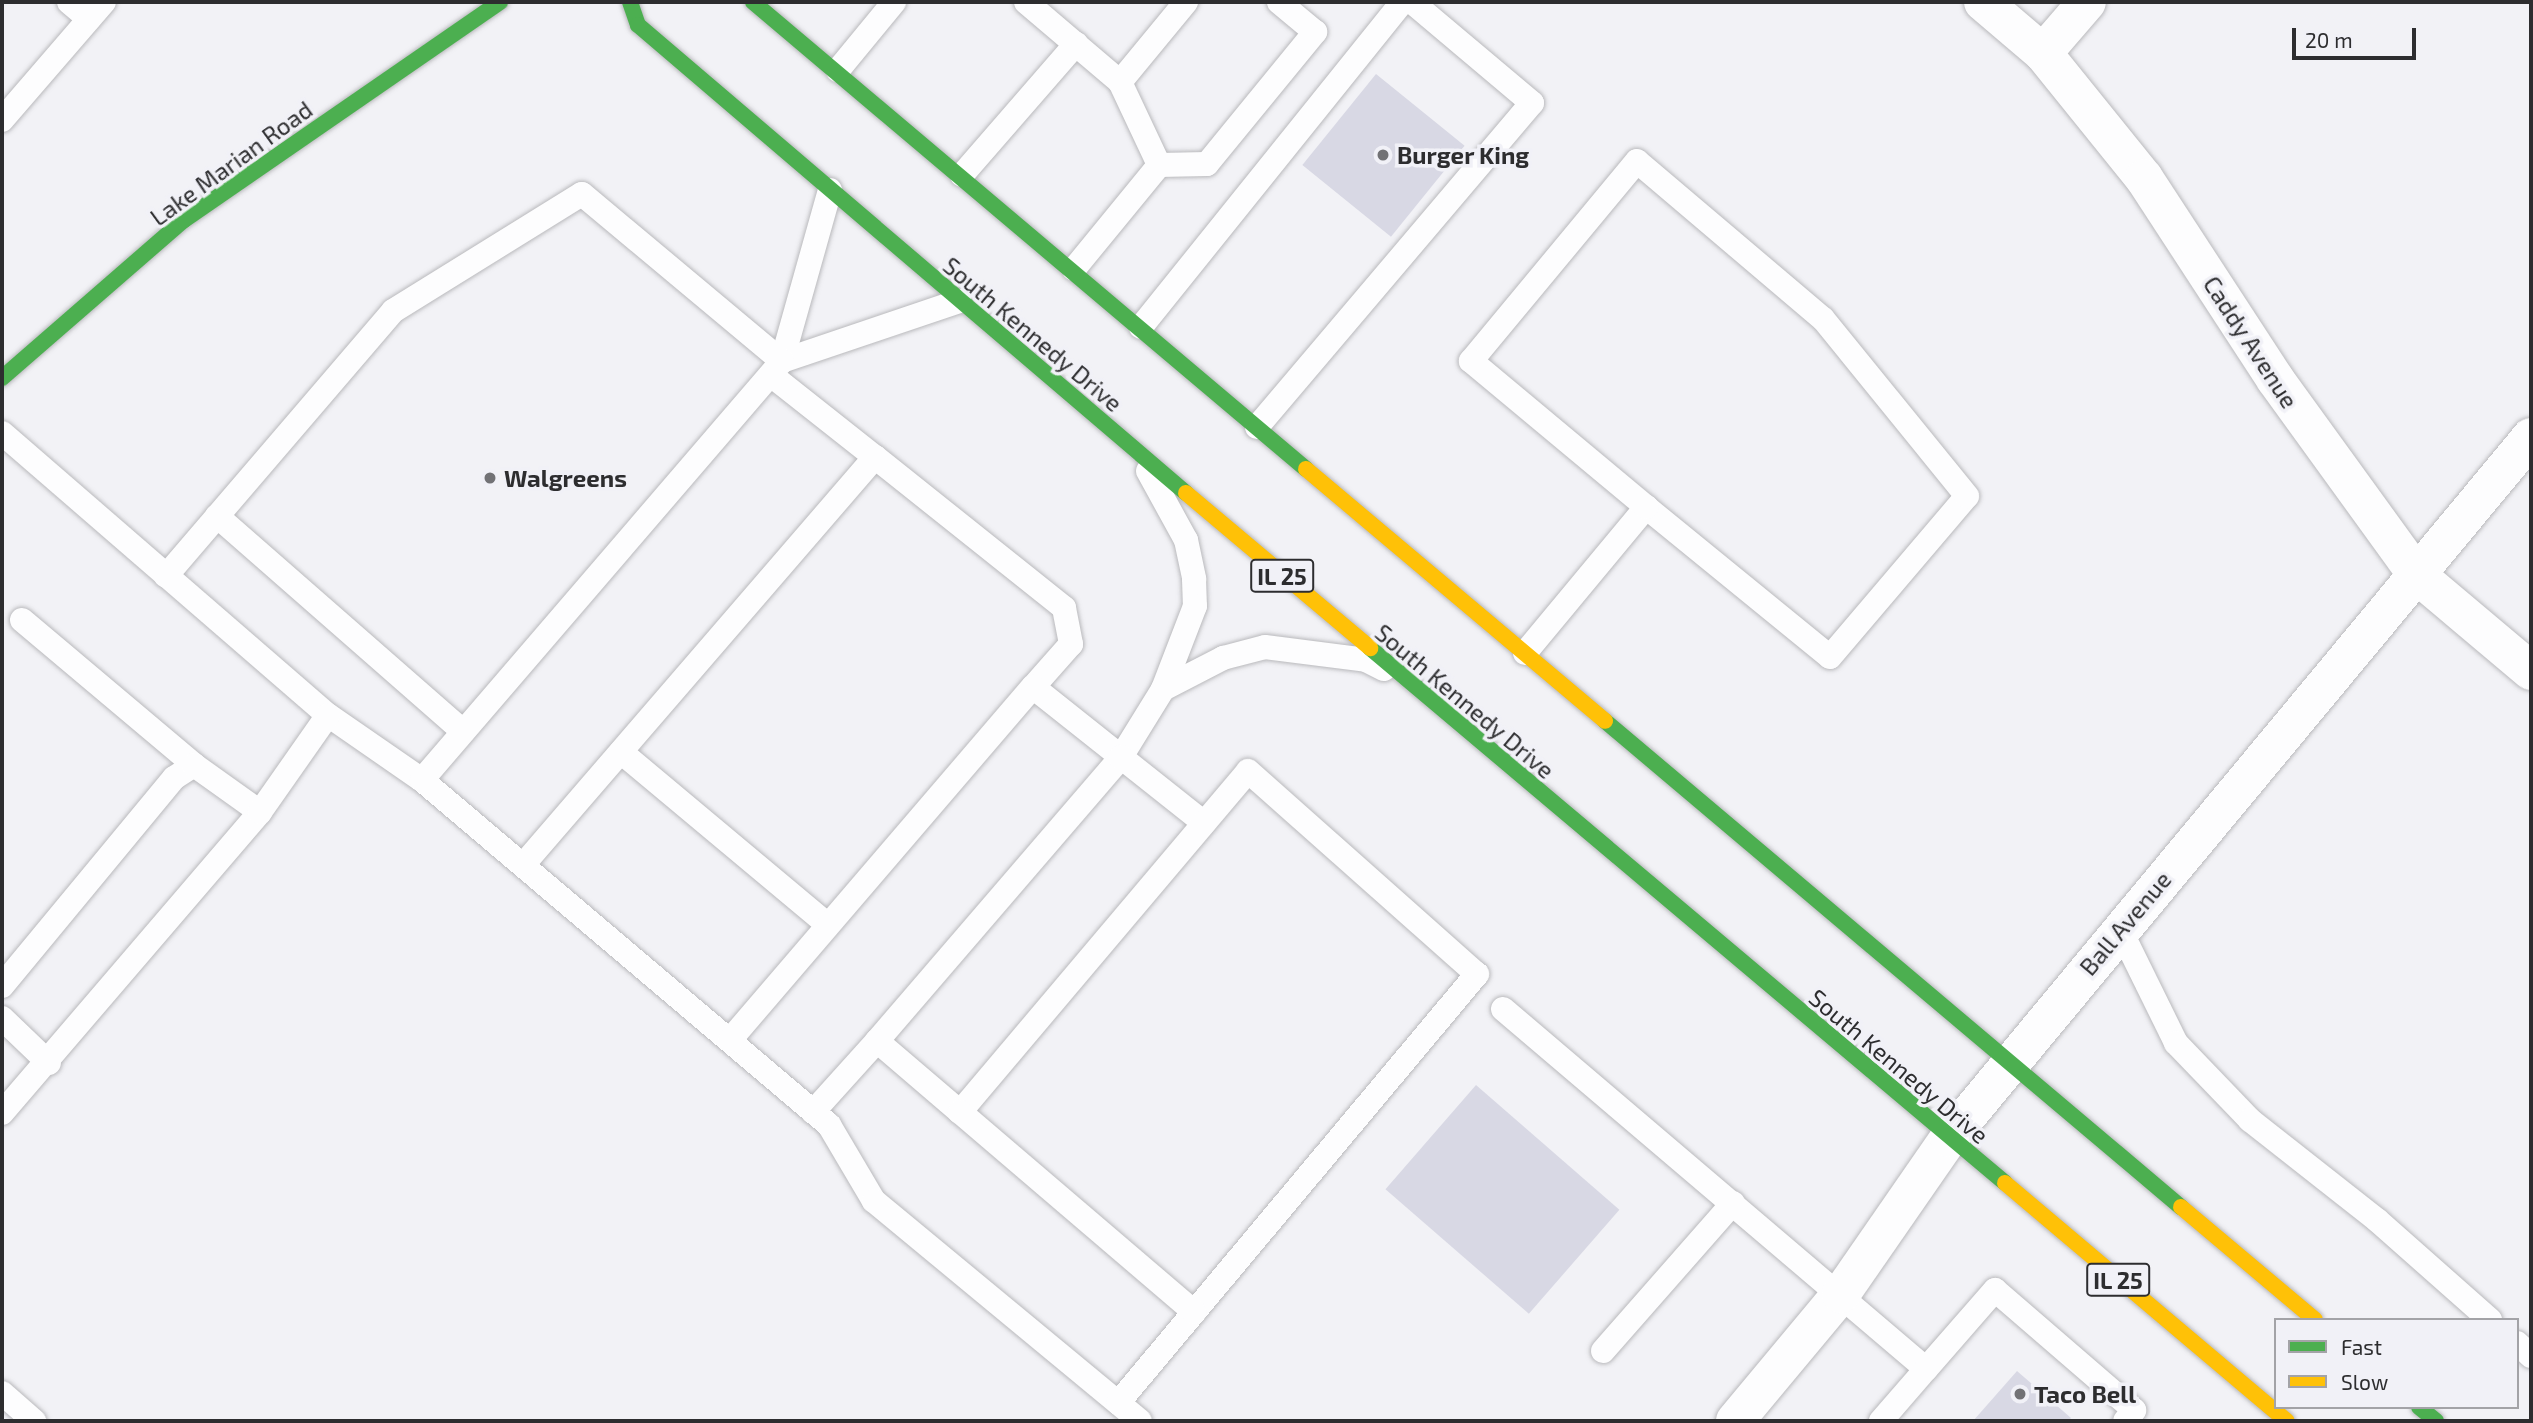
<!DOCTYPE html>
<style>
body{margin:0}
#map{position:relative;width:2533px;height:1423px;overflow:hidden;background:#f2f2f6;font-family:"Exo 2",sans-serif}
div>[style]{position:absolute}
.building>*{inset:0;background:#d8d8e4;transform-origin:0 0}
.roads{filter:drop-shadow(0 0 2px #b9b9bc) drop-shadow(0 0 2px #b9b9bc)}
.lane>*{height:24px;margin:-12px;padding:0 12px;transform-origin:12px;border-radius:12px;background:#fdfdfe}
.street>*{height:38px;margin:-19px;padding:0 19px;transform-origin:19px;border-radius:19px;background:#fdfdfe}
.fast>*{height:16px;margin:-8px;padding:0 8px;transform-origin:8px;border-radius:8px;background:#4caf50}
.slow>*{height:16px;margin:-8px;padding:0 8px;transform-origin:8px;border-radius:8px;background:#ffc107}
.dots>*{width:19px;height:19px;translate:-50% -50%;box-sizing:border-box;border:4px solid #f1f1f7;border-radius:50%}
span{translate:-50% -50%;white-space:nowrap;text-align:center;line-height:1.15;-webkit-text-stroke:7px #f1f1f7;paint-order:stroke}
.shield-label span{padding:2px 5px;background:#f1f1f7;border:2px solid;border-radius:5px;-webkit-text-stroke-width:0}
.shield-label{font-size:23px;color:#2d2d2f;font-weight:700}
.poi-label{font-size:24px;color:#2d2d2f;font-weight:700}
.left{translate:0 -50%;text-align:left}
.street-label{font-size:24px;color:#2d2d2f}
.frame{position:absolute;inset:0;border:4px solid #2d2d2f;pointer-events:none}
.legend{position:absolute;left:2274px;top:1318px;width:245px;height:91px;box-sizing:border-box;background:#f1f1f7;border:2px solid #a3a3a7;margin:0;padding:9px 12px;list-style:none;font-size:21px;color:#2d2d2f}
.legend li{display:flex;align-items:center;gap:14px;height:35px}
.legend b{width:35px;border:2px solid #a3a3a7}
.scale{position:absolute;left:2292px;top:28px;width:124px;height:32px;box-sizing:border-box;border:4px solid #2d2d2f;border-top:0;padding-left:9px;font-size:21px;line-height:24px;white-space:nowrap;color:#2d2d2f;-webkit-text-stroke:5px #f1f1f7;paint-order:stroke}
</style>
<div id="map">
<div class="building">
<div style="left:1376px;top:74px;width:114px;height:117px;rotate:39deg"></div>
<div style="left:1476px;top:1085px;width:190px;height:138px;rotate:41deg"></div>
<div style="clip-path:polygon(2017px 1371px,2071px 1418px,2068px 1421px,1973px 1421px)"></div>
</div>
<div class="roads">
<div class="lane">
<div style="left:69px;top:2px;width:26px;rotate:40deg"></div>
<div style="left:1026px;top:2px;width:123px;rotate:40.4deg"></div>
<div style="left:1120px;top:82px;width:104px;rotate:-50.5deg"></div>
<div style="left:838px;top:70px;width:88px;rotate:-50.5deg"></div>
<div style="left:1120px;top:82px;width:92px;rotate:64.8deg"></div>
<div style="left:2px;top:120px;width:156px;rotate:-49.2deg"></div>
<div style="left:962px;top:175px;width:174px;rotate:-49deg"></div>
<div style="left:830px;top:190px;width:178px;rotate:105.7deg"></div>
<div style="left:782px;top:361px;width:187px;rotate:-18.7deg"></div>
<div style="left:1074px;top:269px;width:134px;rotate:-50.7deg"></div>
<div style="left:1159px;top:165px;width:48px;rotate:-1.2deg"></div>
<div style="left:1207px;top:164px;width:171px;rotate:-50.7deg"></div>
<div style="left:1315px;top:32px;width:47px;rotate:-140.2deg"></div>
<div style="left:1141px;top:327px;width:417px;rotate:-51.2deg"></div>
<div style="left:771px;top:375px;width:132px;rotate:38.3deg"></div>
<div style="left:1257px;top:427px;width:425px;rotate:-49.7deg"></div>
<div style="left:1532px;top:103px;width:157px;rotate:-139.9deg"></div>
<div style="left:2px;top:433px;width:431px;rotate:40.9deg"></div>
<div style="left:328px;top:715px;width:114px;rotate:34.7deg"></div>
<div style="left:422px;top:780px;width:534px;rotate:40.29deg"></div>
<div style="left:829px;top:1125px;width:88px;rotate:59.4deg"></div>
<div style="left:874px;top:1201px;width:345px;rotate:39.6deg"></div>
<div style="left:1148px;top:471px;width:79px;rotate:61.2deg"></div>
<div style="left:1186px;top:540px;width:40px;rotate:78deg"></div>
<div style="left:1194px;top:579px;width:27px;rotate:88deg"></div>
<div style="left:1195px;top:606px;width:89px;rotate:111.1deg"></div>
<div style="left:1163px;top:689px;width:68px;rotate:-27.3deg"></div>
<div style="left:1223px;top:658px;width:43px;rotate:-14.7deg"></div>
<div style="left:1265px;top:647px;width:102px;rotate:7.3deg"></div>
<div style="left:1366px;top:660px;width:20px;rotate:27deg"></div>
<div style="left:217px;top:516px;width:327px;rotate:41.2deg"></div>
<div style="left:166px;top:576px;width:349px;rotate:-49.4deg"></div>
<div style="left:393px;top:311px;width:222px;rotate:-31.8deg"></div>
<div style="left:582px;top:194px;width:261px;rotate:39.9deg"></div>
<div style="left:782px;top:361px;width:552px;rotate:130.67deg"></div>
<div style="left:22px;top:620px;width:225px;rotate:40.1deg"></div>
<div style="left:1525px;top:653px;width:190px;rotate:-50.3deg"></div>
<div style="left:1646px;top:507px;width:237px;rotate:39.2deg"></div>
<div style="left:1830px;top:657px;width:211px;rotate:-49.6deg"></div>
<div style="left:1967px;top:496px;width:228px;rotate:-129.1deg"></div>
<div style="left:1823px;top:319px;width:244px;rotate:-139.7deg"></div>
<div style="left:1637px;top:161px;width:260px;rotate:129.7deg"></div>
<div style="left:1471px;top:361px;width:228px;rotate:39.8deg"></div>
<div style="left:621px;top:752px;width:268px;rotate:39.9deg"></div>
<div style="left:523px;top:865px;width:539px;rotate:-49.21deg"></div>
<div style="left:875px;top:457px;width:242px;rotate:38.6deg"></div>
<div style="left:1064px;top:608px;width:37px;rotate:79deg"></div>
<div style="left:1071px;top:644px;width:57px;rotate:131.5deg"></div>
<div style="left:2120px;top:929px;width:127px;rotate:63.8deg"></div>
<div style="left:2176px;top:1043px;width:107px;rotate:46.1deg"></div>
<div style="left:2250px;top:1120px;width:162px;rotate:38.2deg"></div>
<div style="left:2377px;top:1220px;width:151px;rotate:41.5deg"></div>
<div style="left:2px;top:986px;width:270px;rotate:-50.4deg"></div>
<div style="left:174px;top:778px;width:24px;rotate:-33deg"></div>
<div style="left:194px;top:765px;width:81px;rotate:35.5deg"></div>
<div style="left:1503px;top:1009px;width:555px;rotate:40.4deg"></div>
<div style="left:1926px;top:1369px;width:69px;rotate:130.9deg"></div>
<div style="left:2px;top:1018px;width:65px;rotate:43.8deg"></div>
<div style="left:730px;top:1040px;width:465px;rotate:-49.4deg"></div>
<div style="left:1033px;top:687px;width:112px;rotate:38.5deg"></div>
<div style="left:1121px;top:757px;width:80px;rotate:-58.3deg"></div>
<div style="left:877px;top:1041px;width:374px;rotate:-49.3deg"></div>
<div style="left:1121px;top:757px;width:106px;rotate:38.5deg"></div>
<div style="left:813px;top:1112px;width:96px;rotate:-48deg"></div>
<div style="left:877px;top:1041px;width:109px;rotate:40.5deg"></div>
<div style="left:960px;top:1112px;width:446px;rotate:-49.8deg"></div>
<div style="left:1248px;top:771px;width:306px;rotate:41.6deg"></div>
<div style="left:1477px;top:974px;width:559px;rotate:129.92deg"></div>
<div style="left:960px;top:1112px;width:308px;rotate:40.5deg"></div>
<div style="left:2px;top:1113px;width:396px;rotate:-49.4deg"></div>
<div style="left:260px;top:812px;width:118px;rotate:-55deg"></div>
<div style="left:2517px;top:1343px;width:19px;rotate:43deg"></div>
<div style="left:1603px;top:1351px;width:197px;rotate:-48.7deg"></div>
<div style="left:1926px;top:1369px;width:105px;rotate:-48.9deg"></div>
<div style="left:1995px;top:1290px;width:184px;rotate:40.8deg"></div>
<div style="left:2134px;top:1410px;width:14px;rotate:129deg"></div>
<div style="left:2px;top:1393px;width:43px;rotate:41.2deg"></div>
</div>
<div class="street">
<div style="left:1983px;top:2px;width:79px;rotate:40.4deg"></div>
<div style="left:2043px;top:53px;width:161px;rotate:51.1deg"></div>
<div style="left:2144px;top:178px;width:240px;rotate:56.9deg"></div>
<div style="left:2275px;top:379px;width:242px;rotate:54.1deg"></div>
<div style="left:2417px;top:575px;width:149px;rotate:40.1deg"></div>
<div style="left:2043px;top:53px;width:67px;rotate:-49.2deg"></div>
<div style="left:1735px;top:1421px;width:165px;rotate:-50.2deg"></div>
<div style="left:1841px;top:1294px;width:190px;rotate:-55.3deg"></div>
<div style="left:1949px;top:1138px;width:911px;rotate:-50.3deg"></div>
</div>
<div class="fast">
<div style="left:630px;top:2px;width:24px;rotate:71deg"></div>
<div style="left:638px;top:25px;width:721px;rotate:40.5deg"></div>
<div style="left:753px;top:2px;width:724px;rotate:40.18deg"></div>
<div style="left:2px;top:378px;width:241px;rotate:-41deg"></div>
<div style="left:184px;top:220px;width:384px;rotate:-34.6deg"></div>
<div style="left:1370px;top:648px;width:830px;rotate:40.11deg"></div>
<div style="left:1605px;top:721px;width:754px;rotate:40.16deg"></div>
<div style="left:2419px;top:1407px;width:22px;rotate:39deg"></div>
</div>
<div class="slow">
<div style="left:1306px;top:469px;width:391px;rotate:40.1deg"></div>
<div style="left:1186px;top:493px;width:241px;rotate:40.1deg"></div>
<div style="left:2005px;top:1183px;width:369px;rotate:40.2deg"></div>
<div style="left:2181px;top:1207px;width:175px;rotate:40.1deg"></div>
</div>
</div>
<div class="dots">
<div style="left:1383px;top:155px;background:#727275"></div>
<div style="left:490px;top:478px;background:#727275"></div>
<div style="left:2020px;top:1394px;background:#727275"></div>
</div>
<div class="shield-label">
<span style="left:1282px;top:576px">IL 25</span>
<span style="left:2118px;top:1280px">IL 25</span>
</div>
<div class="poi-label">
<span class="left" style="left:1397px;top:155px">Burger King</span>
<span class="left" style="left:504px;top:478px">Walgreens</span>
<span class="left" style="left:2034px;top:1394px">Taco Bell</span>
</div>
<div class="street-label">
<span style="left:231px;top:163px;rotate:-36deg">Lake Marian Road</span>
<span style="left:1033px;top:334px;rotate:40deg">South Kennedy Drive</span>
<span style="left:2251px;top:342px;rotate:57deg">Caddy Avenue</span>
<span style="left:1465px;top:701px;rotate:40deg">South Kennedy Drive</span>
<span style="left:2125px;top:923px;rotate:-50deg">Ball Avenue</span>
<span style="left:1899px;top:1066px;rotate:40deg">South Kennedy Drive</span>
</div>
<div class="frame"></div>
<ul class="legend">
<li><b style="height:9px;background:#4caf50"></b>Fast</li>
<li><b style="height:9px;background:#ffc107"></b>Slow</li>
</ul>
<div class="scale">20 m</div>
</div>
